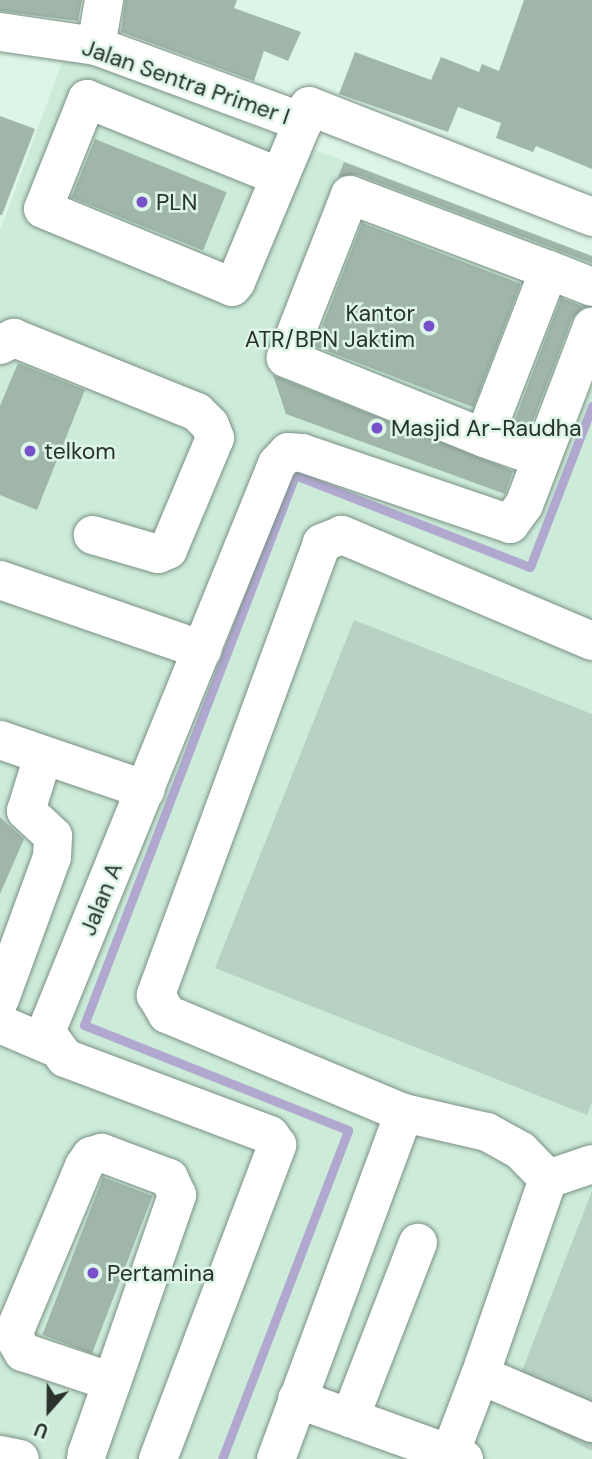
<!DOCTYPE html>
<style>
body{margin:0}
#map{position:relative;width:592px;height:1459px;overflow:hidden;background:#ddf5e7;font-family:"DM Sans",sans-serif}
div>[style]{position:absolute}
.built>*{inset:0;background:#ccebd9}
.green>*{inset:0;background:#b7d1c2}
.stream>*{height:9px;margin:-4.5px;padding:0 4.5px;transform-origin:4.5px;border-radius:4.5px;background:#b0a8cf}
.building>*{inset:0;background:#a0b6a9;transform-origin:0 0}
.roads{filter:drop-shadow(0 0 2px #7a9084) drop-shadow(0 0 2px #7a9084)}
.minor>*{height:38px;margin:-19px;padding:0 19px;transform-origin:19px;border-radius:19px;background:#fff}
.major>*{height:38px;margin:-19px;padding:0 19px;transform-origin:19px;border-radius:19px;background:#fff}
.dots>*{width:19px;height:19px;translate:-50% -50%;box-sizing:border-box;border:4px solid #ddf5e7;border-radius:50%}
span{translate:-50% -50%;white-space:nowrap;text-align:center;line-height:1.15;-webkit-text-stroke:5px #ddf5e7;paint-order:stroke}
.street-label{font-size:23px;color:#29322d}
.poi-label{font-size:23px;color:#29322d}
.left{translate:0 -50%;text-align:left}
.right{translate:-100% -50%;text-align:right}
.north{position:absolute;left:14px;top:1375px;width:70px;height:70px;-webkit-text-stroke:5px #ddf5e7;paint-order:stroke;rotate:201deg;font-size:19px;font-weight:700;line-height:28px;text-align:center;color:#29322d}
.north::after{content:'';display:block;margin:auto;width:24px;height:32px;background:#29322d;clip-path:polygon(50% 0,100% 100%,50% 72%,0 100%)}
</style>
<div id="map">
<div class="built">
<div style="clip-path:polygon(65px 54px,592px 256px,592px 1459px,0 1459px,0 231px)"></div>
</div>
<div class="green">
<div style="clip-path:polygon(354px 620px,592px 714px,592px 1102px,587px 1115px,215px 968px)"></div>
<div style="clip-path:polygon(592px 1191px,592px 1451px,508px 1407px)"></div>
</div>
<div class="stream">
<div style="left:222px;top:1459px;width:352px;rotate:-69deg"></div>
<div style="left:348px;top:1130px;width:284px;rotate:-158.3deg"></div>
<div style="left:84px;top:1025px;width:589px;rotate:-69.01deg"></div>
<div style="left:295px;top:475px;width:252px;rotate:21.4deg"></div>
<div style="left:530px;top:567px;width:173px;rotate:-68.9deg"></div>
</div>
<div class="building">
<div style="clip-path:polygon(0 0,82px 0,78px 21px,0 11px)"></div>
<div style="clip-path:polygon(125px 0,237px 0,234px 8px,301px 32px,288px 61px,264px 51px,254px 81px,121px 32px)"></div>
<div style="clip-path:polygon(524px 0,592px 0,592px 169px,536px 146px,533px 152px,496px 138px,501px 123px,458px 107px,448px 132px,339px 94px,355px 52px,431px 80px,441px 57px,479px 72px,482px 64px,499px 71px)"></div>
<div style="clip-path:polygon(0 116px,35px 129px,2px 215px,0 215px)"></div>
<div style="left:95px;top:139px;width:142px;height:63px;rotate:22deg"></div>
<div style="clip-path:polygon(344px 162px,592px 256px,592px 263px,358px 175px,338px 177px)"></div>
<div style="left:362px;top:223px;width:170px;height:132px;rotate:21deg"></div>
<div style="clip-path:polygon(561px 298px,584px 307px,572px 319px,529px 431px,513px 425px)"></div>
<div style="clip-path:polygon(18px 363px,85px 390px,37px 510px,0 495px,0 406px)"></div>
<div style="clip-path:polygon(273px 375px,513px 471px,505px 494px,286px 414px)"></div>
<div style="clip-path:polygon(0 817px,24px 839px,0 894px)"></div>
<div style="left:103px;top:1177px;width:53px;height:169px;rotate:21deg"></div>
</div>
<div class="roads">
<div class="minor">
<div style="left:0;top:32px;width:97px;rotate:8.3deg"></div>
<div style="left:96px;top:46px;width:221px;rotate:20.2deg"></div>
<div style="left:303px;top:122px;width:17px;rotate:-69deg"></div>
<div style="left:309px;top:106px;width:304px;rotate:21.4deg"></div>
<div style="left:96px;top:46px;width:47px;rotate:-80.1deg"></div>
<div style="left:280px;top:177px;width:208px;rotate:-158deg"></div>
<div style="left:87px;top:99px;width:118px;rotate:111.8deg"></div>
<div style="left:43px;top:209px;width:204px;rotate:22.4deg"></div>
<div style="left:232px;top:287px;width:6px;rotate:-51deg"></div>
<div style="left:236px;top:282px;width:173px;rotate:-67.3deg"></div>
<div style="left:549px;top:270px;width:46px;rotate:21.6deg"></div>
<div style="left:0;top:345px;width:16px;rotate:-27deg"></div>
<div style="left:14px;top:338px;width:197px;rotate:22deg"></div>
<div style="left:197px;top:412px;width:18px;rotate:45deg"></div>
<div style="left:210px;top:425px;width:14px;rotate:69deg"></div>
<div style="left:215px;top:438px;width:121px;rotate:112.8deg"></div>
<div style="left:168px;top:550px;width:11px;rotate:158deg"></div>
<div style="left:158px;top:554px;width:68px;rotate:-163.7deg"></div>
<div style="left:484px;top:438px;width:214px;rotate:-158deg"></div>
<div style="left:286px;top:358px;width:175px;rotate:-68.6deg"></div>
<div style="left:350px;top:195px;width:213px;rotate:20.7deg"></div>
<div style="left:549px;top:270px;width:180px;rotate:111.2deg"></div>
<div style="left:484px;top:438px;width:60px;rotate:19.3deg"></div>
<div style="left:0;top:580px;width:214px;rotate:19.1deg"></div>
<div style="left:592px;top:641px;width:272px;rotate:-157deg"></div>
<div style="left:342px;top:535px;width:22px;rotate:158deg"></div>
<div style="left:322px;top:543px;width:482px;rotate:110.2deg"></div>
<div style="left:156px;top:995px;width:22px;rotate:60deg"></div>
<div style="left:167px;top:1014px;width:257px;rotate:22.7deg"></div>
<div style="left:404px;top:1113px;width:85px;rotate:12.9deg"></div>
<div style="left:487px;top:1132px;width:39px;rotate:29deg"></div>
<div style="left:521px;top:1151px;width:39px;rotate:46deg"></div>
<div style="left:548px;top:1179px;width:207px;rotate:109.1deg"></div>
<div style="left:480px;top:1375px;width:122px;rotate:23.2deg"></div>
<div style="left:0;top:740px;width:154px;rotate:18.9deg"></div>
<div style="left:0;top:999px;width:151px;rotate:-69.9deg"></div>
<div style="left:52px;top:857px;width:21px;rotate:-87deg"></div>
<div style="left:53px;top:836px;width:37px;rotate:-137deg"></div>
<div style="left:26px;top:811px;width:58px;rotate:-72.8deg"></div>
<div style="left:0;top:1024px;width:56px;rotate:23.3deg"></div>
<div style="left:548px;top:1179px;width:46px;rotate:-18.8deg"></div>
<div style="left:297px;top:1399px;width:56px;rotate:19.7deg"></div>
<div style="left:350px;top:1418px;width:188px;rotate:-68.8deg"></div>
<div style="left:350px;top:1418px;width:106px;rotate:19.8deg"></div>
<div style="left:86px;top:1459px;width:6px;rotate:-81deg"></div>
<div style="left:87px;top:1453px;width:75px;rotate:-70.6deg"></div>
<div style="left:112px;top:1382px;width:198px;rotate:-70.8deg"></div>
<div style="left:177px;top:1195px;width:19px;rotate:-115deg"></div>
<div style="left:169px;top:1178px;width:72px;rotate:-159.5deg"></div>
<div style="left:102px;top:1153px;width:11px;rotate:165deg"></div>
<div style="left:91px;top:1156px;width:12px;rotate:125deg"></div>
<div style="left:84px;top:1166px;width:183px;rotate:112.8deg"></div>
<div style="left:13px;top:1335px;width:20px;rotate:60deg"></div>
<div style="left:23px;top:1352px;width:94px;rotate:18.6deg"></div>
<div style="left:158px;top:1459px;width:336px;rotate:-69.2deg"></div>
<div style="left:277px;top:1145px;width:12px;rotate:-125deg"></div>
<div style="left:270px;top:1135px;width:219px;rotate:-159.4deg"></div>
<div style="left:65px;top:1058px;width:32px;rotate:-126deg"></div>
<div style="left:46px;top:1032px;width:613px;rotate:-67.87deg"></div>
<div style="left:277px;top:464px;width:16px;rotate:-47deg"></div>
<div style="left:288px;top:452px;width:14px;rotate:4deg"></div>
<div style="left:302px;top:453px;width:220px;rotate:18.8deg"></div>
<div style="left:510px;top:524px;width:24px;rotate:-54deg"></div>
<div style="left:524px;top:505px;width:191px;rotate:-69.1deg"></div>
<div style="left:276px;top:1459px;width:369px;rotate:-69.7deg"></div>
<div style="left:464px;top:1459px;width:15px;rotate:-160deg"></div>
<div style="left:450px;top:1454px;width:85px;rotate:-69.2deg"></div>
</div>
<div class="major">
<div style="left:0;top:1455px;width:20px;rotate:11deg"></div>
</div>
</div>
<div class="dots">
<div style="left:142px;top:202px;background:#7751ca"></div>
<div style="left:429px;top:326px;background:#7751ca"></div>
<div style="left:377px;top:428px;background:#7751ca"></div>
<div style="left:30px;top:451px;background:#7751ca"></div>
<div style="left:93px;top:1273px;background:#7751ca"></div>
</div>
<div class="street-label">
<span style="left:186px;top:82px;rotate:19deg">Jalan Sentra Primer I</span>
<span style="left:101px;top:899px;rotate:-68deg">Jalan A</span>
</div>
<div class="poi-label">
<span class="left" style="left:156px;top:202px">PLN</span>
<span class="right" style="left:415px;top:326px">Kantor<br>ATR/BPN Jaktim</span>
<span class="left" style="left:391px;top:428px">Masjid Ar-Raudha</span>
<span class="left" style="left:44px;top:451px">telkom</span>
<span class="left" style="left:107px;top:1273px">Pertamina</span>
</div>
<div class="north">U</div>
</div>
